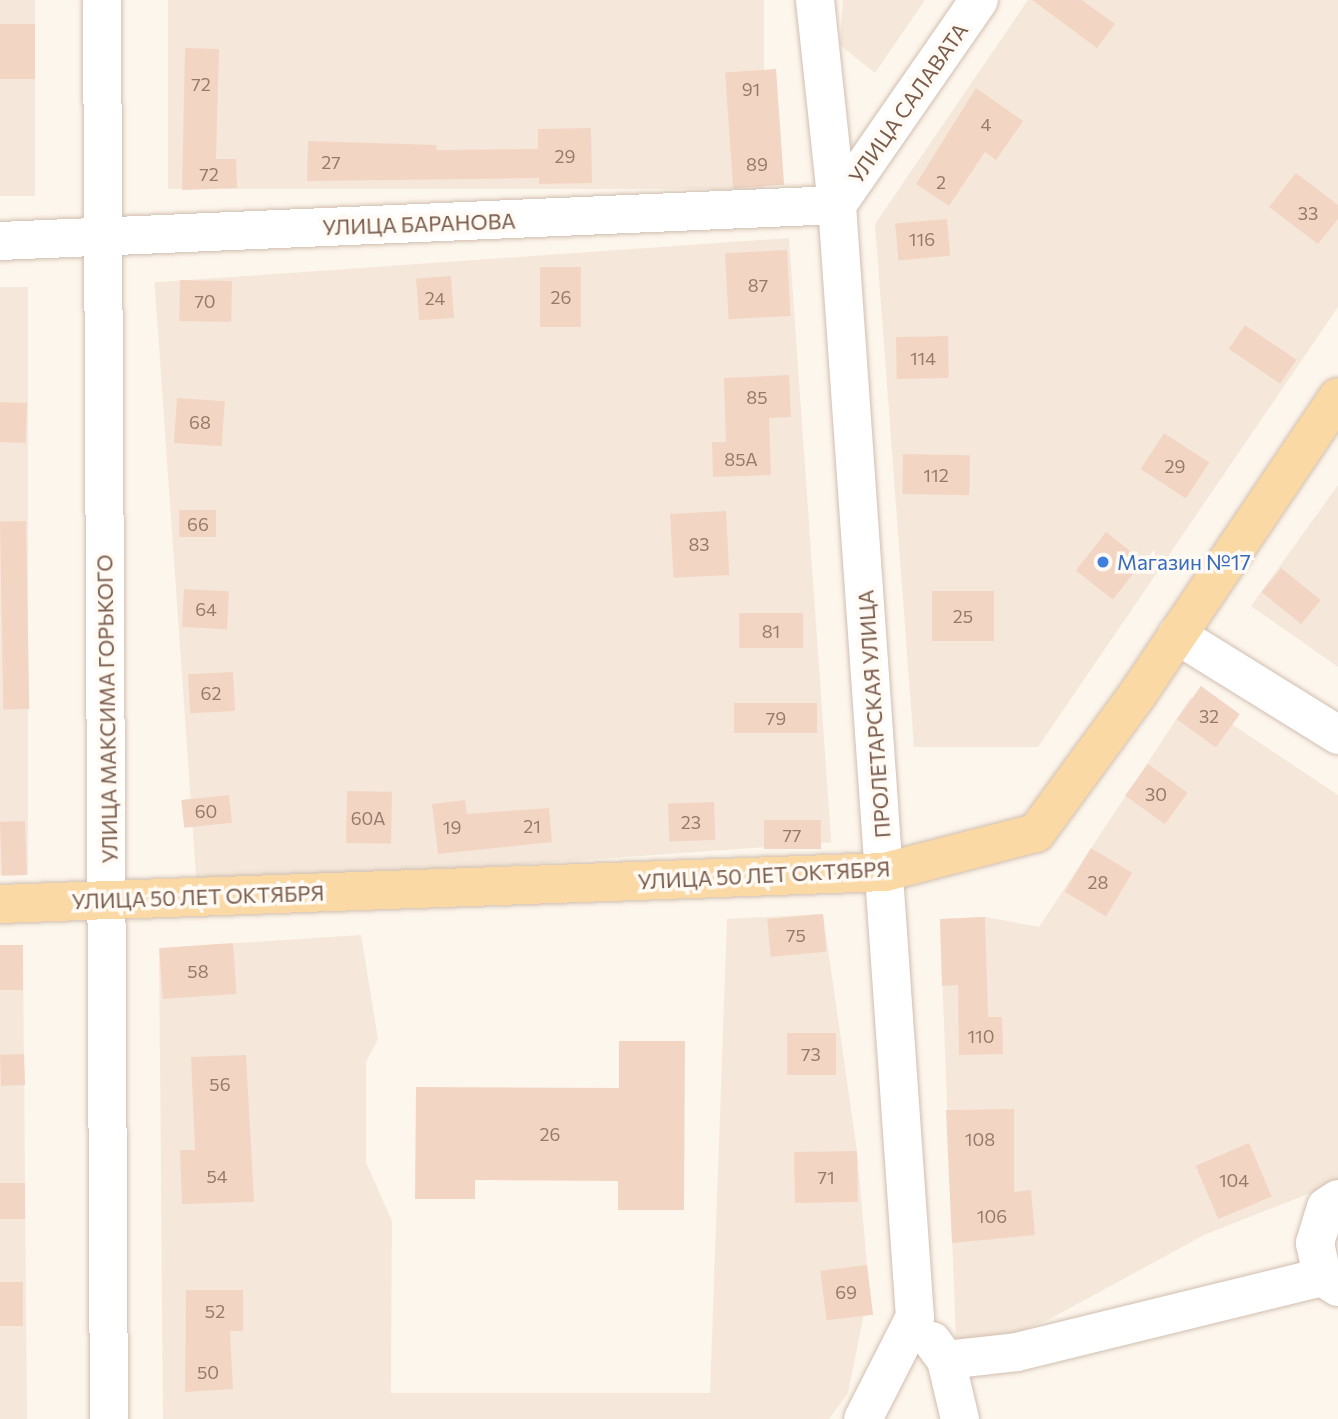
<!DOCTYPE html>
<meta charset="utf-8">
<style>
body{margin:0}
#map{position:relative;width:1338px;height:1419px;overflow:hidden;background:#fdf6ec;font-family:Commissioner,sans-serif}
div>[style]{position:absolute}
.residential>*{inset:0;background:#f5e8da;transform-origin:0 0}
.building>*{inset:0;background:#f3d5c3;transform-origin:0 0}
.roads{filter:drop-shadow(0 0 2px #d1beb0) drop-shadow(0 0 2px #d1beb0)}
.minor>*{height:38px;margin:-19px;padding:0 19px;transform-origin:19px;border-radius:19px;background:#fff}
.major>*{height:38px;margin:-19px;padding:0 19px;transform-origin:19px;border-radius:19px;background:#fbd9a5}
.dots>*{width:19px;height:19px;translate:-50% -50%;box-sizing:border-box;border:4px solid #fffaf3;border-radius:50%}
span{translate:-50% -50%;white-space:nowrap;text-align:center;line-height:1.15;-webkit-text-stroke:7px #fffaf3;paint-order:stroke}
.number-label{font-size:18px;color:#987a6a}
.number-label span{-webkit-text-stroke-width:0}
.street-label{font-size:21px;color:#7a5c4d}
.shop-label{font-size:21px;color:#366cbe}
.left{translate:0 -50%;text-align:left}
</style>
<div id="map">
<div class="residential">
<div style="left:0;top:0;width:35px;height:196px"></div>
<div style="left:168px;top:0;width:596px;height:189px"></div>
<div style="clip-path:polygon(843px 0,925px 0,875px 73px,840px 45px)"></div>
<div style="clip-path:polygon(1028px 0,1338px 0,1338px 307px,1038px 747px,914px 747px,875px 224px)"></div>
<div style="left:789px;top:238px;width:606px;height:636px;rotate:86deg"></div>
<div style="left:28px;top:287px;width:588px;height:28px;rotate:90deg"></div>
<div style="clip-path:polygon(1338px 485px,1338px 667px,1251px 606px)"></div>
<div style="clip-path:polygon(1191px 697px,1338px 795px,1338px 1182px,1204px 1235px,1048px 1320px,990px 1343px,956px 1340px,940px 919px,985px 917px,1039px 927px)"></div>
<div style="clip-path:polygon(823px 914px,857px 1151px,869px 1288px,848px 1393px,829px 1419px,163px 1419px,159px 948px,361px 935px,378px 1039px,366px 1062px,366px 1162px,392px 1221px,391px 1393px,710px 1393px,727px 919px)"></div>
<div style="clip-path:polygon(0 945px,23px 945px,27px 1419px,0 1419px)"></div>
</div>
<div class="building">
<div style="clip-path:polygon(1032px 0,1082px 0,1115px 24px,1097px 48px)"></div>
<div style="left:0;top:24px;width:35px;height:55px"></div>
<div style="clip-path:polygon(185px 48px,219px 49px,216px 159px,236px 159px,237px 188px,182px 190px)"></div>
<div style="left:776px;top:69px;width:116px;height:51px;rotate:86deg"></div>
<div style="clip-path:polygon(976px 88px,1023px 121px,996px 160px,985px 152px,949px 206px,916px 184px)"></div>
<div style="clip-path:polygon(591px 128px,592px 183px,539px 184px,539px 178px,307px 181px,308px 141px,437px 145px,436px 150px,538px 149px,538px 129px)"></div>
<div style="clip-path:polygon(1296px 173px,1338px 205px,1338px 219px,1318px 244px,1269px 207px)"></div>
<div style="left:947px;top:219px;width:37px;height:52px;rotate:85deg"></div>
<div style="left:787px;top:250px;width:66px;height:62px;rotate:87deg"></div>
<div style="left:540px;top:267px;width:41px;height:60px"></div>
<div style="left:451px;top:276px;width:42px;height:35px;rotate:86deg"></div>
<div style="left:180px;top:280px;width:52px;height:41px;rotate:1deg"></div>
<div style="left:1245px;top:325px;width:62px;height:29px;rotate:34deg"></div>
<div style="left:948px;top:336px;width:42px;height:52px;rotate:89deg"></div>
<div style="clip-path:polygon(789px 375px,791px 417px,769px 418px,771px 475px,713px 477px,712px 442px,726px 442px,724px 378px)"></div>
<div style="left:177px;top:398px;width:48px;height:45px;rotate:4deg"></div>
<div style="left:0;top:402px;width:27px;height:40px;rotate:2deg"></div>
<div style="left:1164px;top:433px;width:54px;height:43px;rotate:33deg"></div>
<div style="left:903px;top:454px;width:67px;height:40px;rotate:1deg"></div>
<div style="left:216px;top:510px;width:27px;height:37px;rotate:90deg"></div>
<div style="left:726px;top:511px;width:64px;height:56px;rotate:87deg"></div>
<div style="left:26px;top:521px;width:188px;height:26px;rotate:89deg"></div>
<div style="left:1106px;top:532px;width:47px;height:49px;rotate:38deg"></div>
<div style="left:1281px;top:568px;width:51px;height:31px;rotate:39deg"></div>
<div style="left:184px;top:589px;width:45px;height:38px;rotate:3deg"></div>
<div style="left:932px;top:591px;width:62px;height:50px"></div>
<div style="left:803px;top:613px;width:35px;height:64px;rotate:90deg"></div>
<div style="left:233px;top:672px;width:39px;height:45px;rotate:87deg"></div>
<div style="left:1201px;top:686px;width:48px;height:41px;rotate:36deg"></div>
<div style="left:734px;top:703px;width:83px;height:30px"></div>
<div style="left:1148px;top:764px;width:49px;height:39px;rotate:36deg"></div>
<div style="left:347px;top:791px;width:45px;height:52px;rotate:1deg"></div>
<div style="left:229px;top:795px;width:28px;height:48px;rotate:84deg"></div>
<div style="clip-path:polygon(465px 800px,467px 814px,549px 808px,552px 842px,438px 854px,432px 804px)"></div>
<div style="left:714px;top:802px;width:38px;height:46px;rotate:88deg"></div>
<div style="left:764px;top:820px;width:57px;height:29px"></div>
<div style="left:25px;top:821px;width:54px;height:25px;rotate:88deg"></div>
<div style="left:1091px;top:848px;width:48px;height:51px;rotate:31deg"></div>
<div style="left:823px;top:914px;width:38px;height:56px;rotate:85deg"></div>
<div style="clip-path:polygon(985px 917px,988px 1017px,1002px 1017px,1003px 1054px,959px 1055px,958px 985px,942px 986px,940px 919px)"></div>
<div style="left:233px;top:943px;width:51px;height:74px;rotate:86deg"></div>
<div style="left:0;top:945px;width:23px;height:45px"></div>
<div style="left:787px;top:1033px;width:49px;height:42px"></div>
<div style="clip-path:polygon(619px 1041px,685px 1041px,684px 1210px,618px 1210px,618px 1181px,475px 1180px,475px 1199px,415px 1199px,416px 1087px,619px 1088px)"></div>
<div style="left:24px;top:1054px;width:31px;height:24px;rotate:88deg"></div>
<div style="clip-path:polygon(246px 1055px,254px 1202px,182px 1204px,180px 1150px,195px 1150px,191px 1057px)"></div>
<div style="clip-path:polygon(1014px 1109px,1014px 1192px,1031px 1190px,1035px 1235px,952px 1243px,946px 1110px)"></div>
<div style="left:1249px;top:1143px;width:58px;height:58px;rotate:67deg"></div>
<div style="left:857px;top:1151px;width:51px;height:63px;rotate:89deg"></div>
<div style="left:0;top:1183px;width:25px;height:36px"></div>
<div style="left:867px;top:1265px;width:50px;height:47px;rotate:83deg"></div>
<div style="left:0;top:1282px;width:23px;height:44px"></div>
<div style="clip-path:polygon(186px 1290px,243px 1290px,243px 1331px,230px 1331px,233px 1389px,185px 1392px)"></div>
</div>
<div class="roads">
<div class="minor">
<div style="left:102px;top:0;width:1419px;rotate:89.72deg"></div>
<div style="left:815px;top:0;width:206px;rotate:83.9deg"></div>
<div style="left:837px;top:205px;width:1115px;rotate:85.99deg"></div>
<div style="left:915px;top:1317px;width:114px;rotate:117deg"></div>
<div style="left:837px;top:205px;width:249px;rotate:-55.3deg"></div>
<div style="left:0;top:241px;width:838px;rotate:-2.46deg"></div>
<div style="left:1177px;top:635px;width:190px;rotate:31.8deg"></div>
<div style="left:1338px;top:1199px;width:14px;rotate:146deg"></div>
<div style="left:1326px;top:1207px;width:38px;rotate:107deg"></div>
<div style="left:1315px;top:1243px;width:35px;rotate:78deg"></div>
<div style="left:1322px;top:1277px;width:19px;rotate:32deg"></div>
<div style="left:932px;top:1341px;width:24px;rotate:54deg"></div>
<div style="left:946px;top:1360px;width:61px;rotate:76.7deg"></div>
<div style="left:946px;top:1360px;width:71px;rotate:-6.4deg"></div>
<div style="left:1017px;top:1352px;width:314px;rotate:-13.8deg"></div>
</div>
<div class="major">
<div style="left:0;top:904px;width:886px;rotate:-2.07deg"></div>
<div style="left:885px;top:872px;width:156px;rotate:-14.5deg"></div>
<div style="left:1036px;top:833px;width:171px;rotate:-53.8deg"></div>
<div style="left:1137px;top:695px;width:359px;rotate:-56deg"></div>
</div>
</div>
<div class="dots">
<div style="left:1103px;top:562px;background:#3f7fe0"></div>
</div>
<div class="number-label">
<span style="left:201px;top:84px">72</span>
<span style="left:751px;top:89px">91</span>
<span style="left:986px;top:124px">4</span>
<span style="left:565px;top:156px">29</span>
<span style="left:331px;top:162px">27</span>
<span style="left:757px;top:164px">89</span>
<span style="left:209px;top:174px">72</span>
<span style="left:941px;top:182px">2</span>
<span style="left:1308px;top:213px">33</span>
<span style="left:922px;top:239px">116</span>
<span style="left:758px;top:285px">87</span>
<span style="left:561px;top:297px">26</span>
<span style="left:435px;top:298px">24</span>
<span style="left:205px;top:301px">70</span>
<span style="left:923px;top:358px">114</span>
<span style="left:757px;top:397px">85</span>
<span style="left:200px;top:422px">68</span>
<span style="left:741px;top:459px">85А</span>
<span style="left:1175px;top:466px">29</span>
<span style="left:936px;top:475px">112</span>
<span style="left:198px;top:524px">66</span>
<span style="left:699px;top:544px">83</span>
<span style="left:206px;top:609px">64</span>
<span style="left:963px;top:616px">25</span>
<span style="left:771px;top:631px">81</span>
<span style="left:211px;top:693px">62</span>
<span style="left:1209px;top:716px">32</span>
<span style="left:776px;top:718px">79</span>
<span style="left:1156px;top:794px">30</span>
<span style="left:206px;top:811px">60</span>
<span style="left:368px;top:818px">60А</span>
<span style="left:691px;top:822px">23</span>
<span style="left:532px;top:826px">21</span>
<span style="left:452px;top:827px">19</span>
<span style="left:792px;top:835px">77</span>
<span style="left:1098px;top:882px">28</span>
<span style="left:796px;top:935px">75</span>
<span style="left:198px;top:971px">58</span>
<span style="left:981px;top:1036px">110</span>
<span style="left:811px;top:1054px">73</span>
<span style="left:220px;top:1084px">56</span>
<span style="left:550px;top:1134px">26</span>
<span style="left:980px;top:1139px">108</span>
<span style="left:217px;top:1176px">54</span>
<span style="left:826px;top:1177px">71</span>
<span style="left:1234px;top:1180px">104</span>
<span style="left:992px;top:1216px">106</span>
<span style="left:846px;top:1292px">69</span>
<span style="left:215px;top:1311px">52</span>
<span style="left:208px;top:1372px">50</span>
</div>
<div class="street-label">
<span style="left:908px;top:103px;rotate:-55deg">УЛИЦА САЛАВАТА</span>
<span style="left:419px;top:224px;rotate:-2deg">УЛИЦА БАРАНОВА</span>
<span style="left:107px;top:709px;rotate:-91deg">УЛИЦА МАКСИМА ГОРЬКОГО</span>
<span style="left:874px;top:714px;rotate:-94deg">ПРОЛЕТАРСКАЯ УЛИЦА</span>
<span style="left:764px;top:875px;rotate:-3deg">УЛИЦА 50 ЛЕТ ОКТЯБРЯ</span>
<span style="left:198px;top:897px;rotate:-2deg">УЛИЦА 50 ЛЕТ ОКТЯБРЯ</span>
</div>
<div class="shop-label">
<span class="left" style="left:1117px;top:562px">Магазин №17</span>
</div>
</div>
